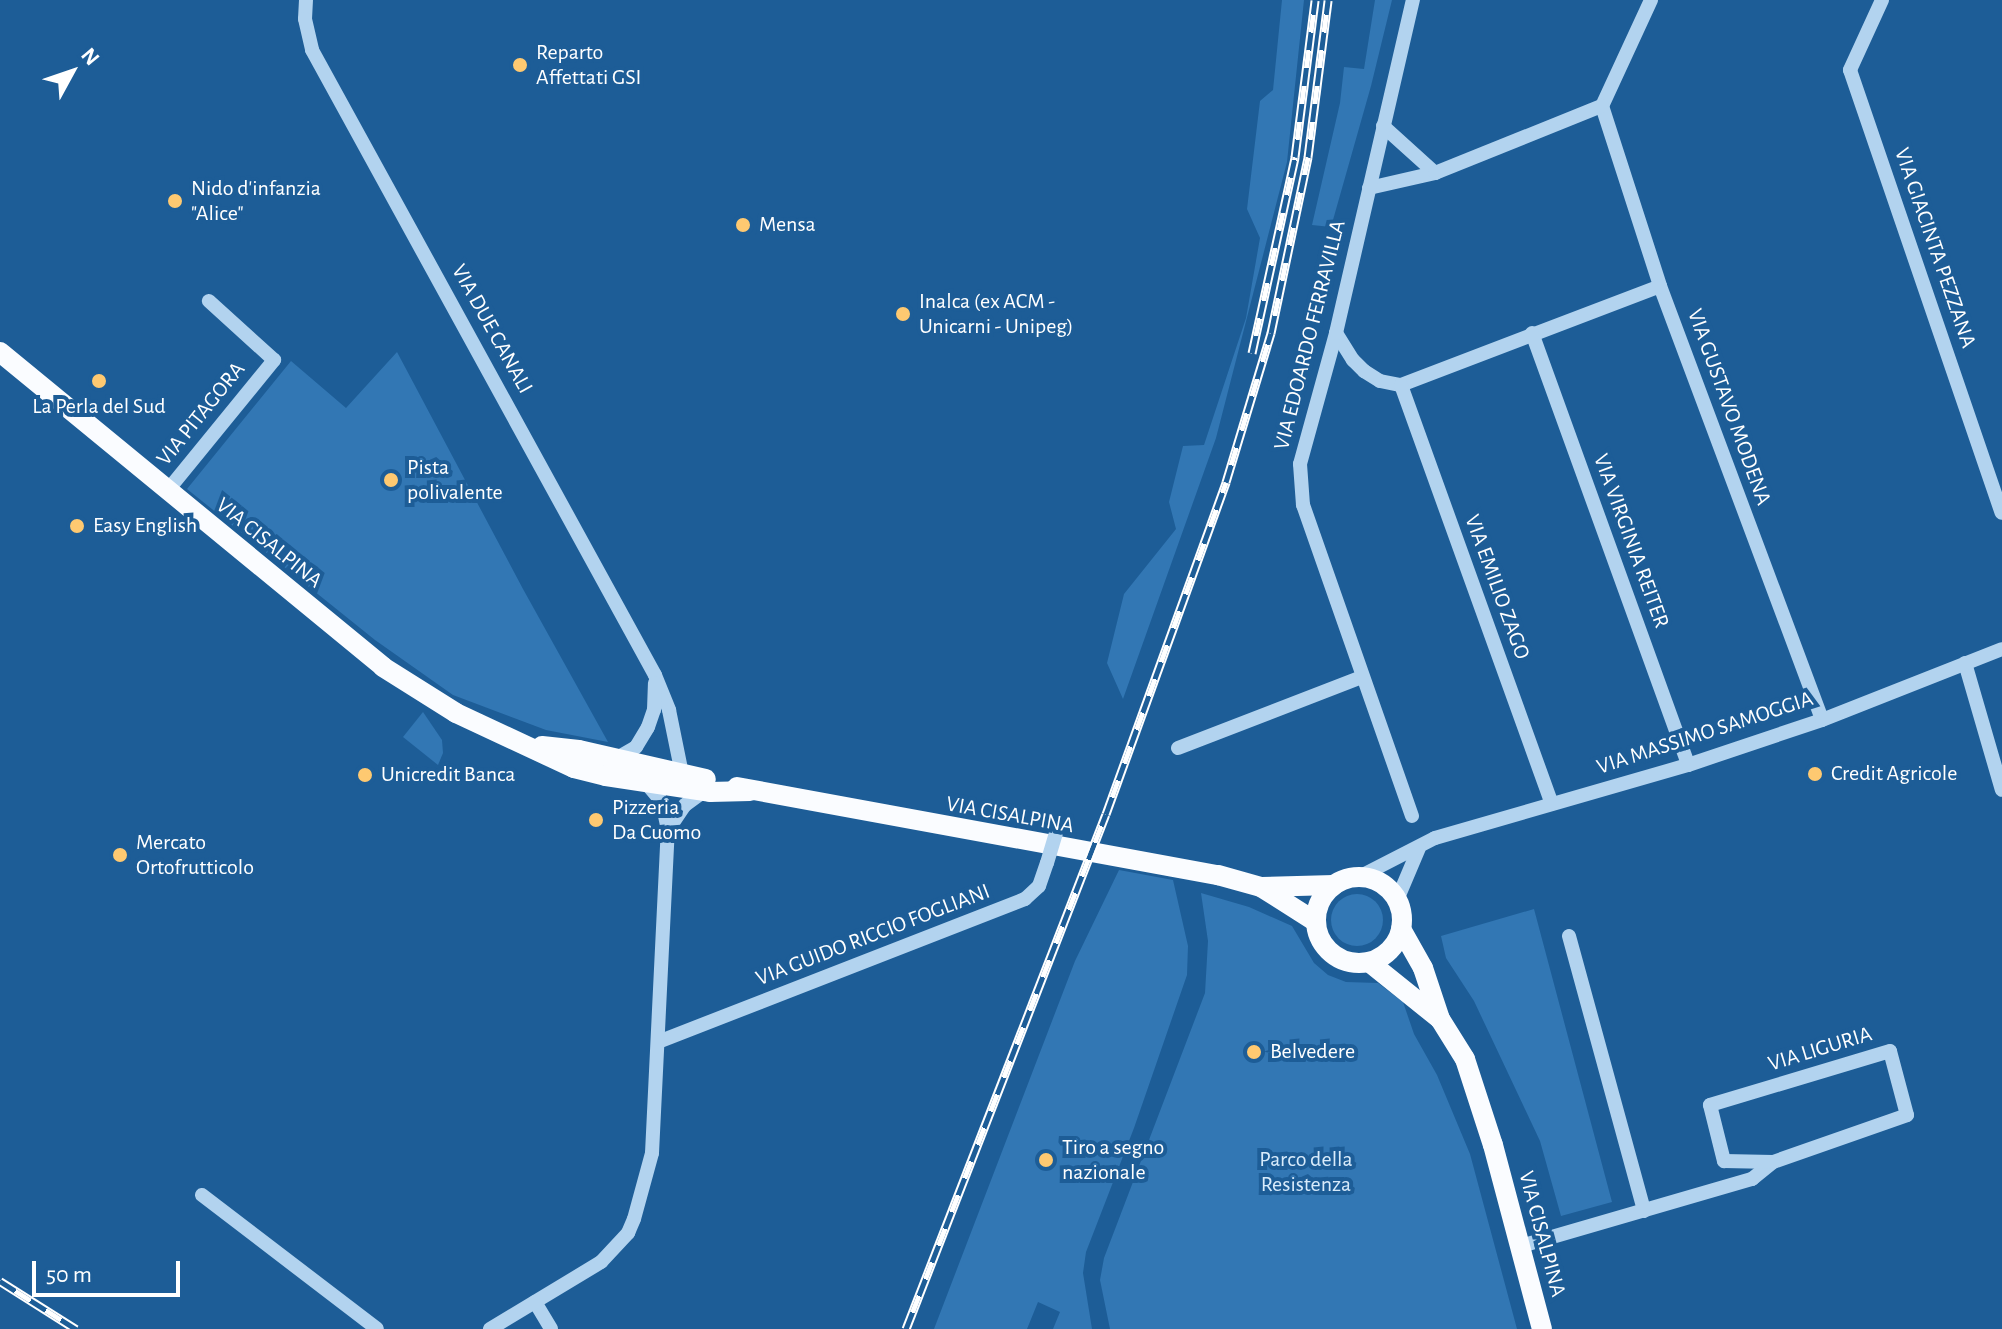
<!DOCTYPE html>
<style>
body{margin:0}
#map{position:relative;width:2002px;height:1329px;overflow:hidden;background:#1d5d97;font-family:"Alegreya Sans",sans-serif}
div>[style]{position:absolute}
.green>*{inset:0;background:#3277b4}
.round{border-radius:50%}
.minor>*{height:14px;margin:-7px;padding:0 7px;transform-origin:7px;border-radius:7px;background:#b2d3ef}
.major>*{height:20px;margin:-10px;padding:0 10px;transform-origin:10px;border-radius:10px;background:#fafcff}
.major>.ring{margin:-10px;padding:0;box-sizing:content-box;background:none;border:20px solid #fafcff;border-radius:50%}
.rail>*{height:9px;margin-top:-4.5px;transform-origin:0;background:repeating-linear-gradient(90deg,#1d5d97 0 18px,#fff 0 36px);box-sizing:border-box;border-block:2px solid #fff}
.minor-bridge>*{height:14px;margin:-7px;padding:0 7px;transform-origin:7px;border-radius:7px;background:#b2d3ef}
.dots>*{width:22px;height:22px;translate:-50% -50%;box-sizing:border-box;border:4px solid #1d5d97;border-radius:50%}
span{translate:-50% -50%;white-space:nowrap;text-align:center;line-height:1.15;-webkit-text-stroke:8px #1d5d97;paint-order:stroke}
.poi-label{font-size:22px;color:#fff}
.left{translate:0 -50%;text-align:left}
.street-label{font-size:22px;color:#fff}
.park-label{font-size:22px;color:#d8ebfb}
.north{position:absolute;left:32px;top:32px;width:80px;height:80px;-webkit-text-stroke:6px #1d5d97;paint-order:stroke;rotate:50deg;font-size:22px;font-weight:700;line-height:32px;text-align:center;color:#fff}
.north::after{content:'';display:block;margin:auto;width:28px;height:36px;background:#fff;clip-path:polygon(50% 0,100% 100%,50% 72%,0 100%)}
.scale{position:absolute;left:32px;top:1261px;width:148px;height:36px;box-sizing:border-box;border:4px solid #fff;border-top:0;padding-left:10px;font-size:24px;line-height:28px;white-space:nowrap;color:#fff;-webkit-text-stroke:6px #1d5d97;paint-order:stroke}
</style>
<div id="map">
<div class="green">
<div style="clip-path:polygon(1282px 0,1304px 0,1287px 162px,1216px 438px,1123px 699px,1107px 663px,1124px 594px,1176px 529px,1169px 502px,1183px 446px,1204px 445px,1246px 318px,1260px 238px,1247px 209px,1260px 101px,1273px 90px)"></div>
<div style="clip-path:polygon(1375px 0,1392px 0,1371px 86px,1331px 227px,1312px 225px,1340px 103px,1344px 67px,1364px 69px)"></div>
<div style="clip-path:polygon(397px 352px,523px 589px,608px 742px,546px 730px,453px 695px,375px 640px,187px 489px,291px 361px,346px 408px)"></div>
<div style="clip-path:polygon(423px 712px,442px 740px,443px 753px,438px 765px,403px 737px)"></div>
<div style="clip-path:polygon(1119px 870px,1173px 880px,1188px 946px,1187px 975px,1134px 1128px,1086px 1252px,1083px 1273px,1092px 1329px,1053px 1329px,1060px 1312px,1038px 1302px,1027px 1329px,934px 1329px,1075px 961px)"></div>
<div style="clip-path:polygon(1201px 893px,1249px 907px,1292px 926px,1314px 963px,1328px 975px,1346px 982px,1378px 983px,1403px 1002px,1414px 1034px,1437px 1075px,1470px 1154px,1517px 1329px,1110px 1329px,1100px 1280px,1104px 1258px,1205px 993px,1208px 941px)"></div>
<div class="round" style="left:1331px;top:894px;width:52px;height:52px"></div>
<div style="clip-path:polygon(1534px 909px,1612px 1202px,1561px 1216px,1540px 1141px,1474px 1001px,1446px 958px,1441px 936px)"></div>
</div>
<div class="minor">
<div style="left:306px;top:0;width:19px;rotate:93deg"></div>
<div style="left:305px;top:19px;width:32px;rotate:77deg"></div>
<div style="left:312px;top:50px;width:713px;rotate:61.24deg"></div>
<div style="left:655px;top:675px;width:38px;rotate:68deg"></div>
<div style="left:669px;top:710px;width:65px;rotate:78.5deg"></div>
<div style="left:1651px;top:0;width:117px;rotate:114.8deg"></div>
<div style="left:1602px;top:106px;width:189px;rotate:72.1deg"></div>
<div style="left:1660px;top:286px;width:463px;rotate:69.5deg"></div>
<div style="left:1882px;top:0;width:77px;rotate:114.6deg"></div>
<div style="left:1850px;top:70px;width:468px;rotate:71.1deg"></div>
<div style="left:1383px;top:126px;width:70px;rotate:42.1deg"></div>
<div style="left:1369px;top:188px;width:68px;rotate:-12.8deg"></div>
<div style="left:1435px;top:173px;width:180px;rotate:-21.9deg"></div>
<div style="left:1336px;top:333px;width:32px;rotate:58deg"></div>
<div style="left:1353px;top:360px;width:16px;rotate:45deg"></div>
<div style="left:1364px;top:371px;width:19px;rotate:32deg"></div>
<div style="left:1380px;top:381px;width:21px;rotate:11deg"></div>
<div style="left:1401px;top:385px;width:277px;rotate:-20.9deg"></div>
<div style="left:1532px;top:333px;width:459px;rotate:70.1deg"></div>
<div style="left:1401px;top:385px;width:445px;rotate:70.2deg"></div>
<div style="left:168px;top:490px;width:168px;rotate:-50.8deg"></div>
<div style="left:274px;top:360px;width:88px;rotate:-137.8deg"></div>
<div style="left:1965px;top:663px;width:132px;rotate:73.8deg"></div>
<div style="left:1178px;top:748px;width:197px;rotate:-21.1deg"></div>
<div style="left:617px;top:758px;width:22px;rotate:-30deg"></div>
<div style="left:636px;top:747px;width:23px;rotate:-59deg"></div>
<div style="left:648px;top:727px;width:18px;rotate:-71deg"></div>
<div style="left:654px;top:710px;width:27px;rotate:-88deg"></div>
<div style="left:1412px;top:816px;width:330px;rotate:-109.3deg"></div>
<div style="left:1303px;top:505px;width:41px;rotate:-94.2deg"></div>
<div style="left:1300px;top:464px;width:136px;rotate:-74.6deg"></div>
<div style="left:1336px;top:333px;width:342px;rotate:-77deg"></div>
<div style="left:668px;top:830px;width:30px;rotate:-56deg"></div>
<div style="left:685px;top:805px;width:24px;rotate:-36deg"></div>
<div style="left:1359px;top:877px;width:85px;rotate:-27.2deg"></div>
<div style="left:1435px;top:838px;width:263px;rotate:-16.1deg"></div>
<div style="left:1688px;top:765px;width:141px;rotate:-18.6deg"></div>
<div style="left:1822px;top:720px;width:193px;rotate:-21.5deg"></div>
<div style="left:1397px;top:900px;width:56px;rotate:-67.1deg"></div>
<div style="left:1569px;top:936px;width:285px;rotate:74.7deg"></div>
<div style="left:658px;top:1042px;width:394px;rotate:-21.3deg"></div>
<div style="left:1025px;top:899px;width:19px;rotate:-43deg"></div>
<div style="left:1039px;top:886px;width:24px;rotate:-71deg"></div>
<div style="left:202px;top:1195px;width:220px;rotate:37.4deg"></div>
<div style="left:1521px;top:1246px;width:241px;rotate:-16.2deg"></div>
<div style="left:1752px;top:1179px;width:27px;rotate:-39deg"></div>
<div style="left:1773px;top:1162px;width:142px;rotate:-19.3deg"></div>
<div style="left:1907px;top:1115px;width:66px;rotate:-104.9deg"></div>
<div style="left:1890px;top:1051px;width:188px;rotate:163.3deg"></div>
<div style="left:1710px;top:1105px;width:58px;rotate:76deg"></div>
<div style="left:1724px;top:1161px;width:49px;rotate:1.2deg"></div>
<div style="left:535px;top:1302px;width:31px;rotate:59deg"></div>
<div style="left:490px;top:1329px;width:130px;rotate:-31.1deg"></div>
<div style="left:601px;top:1262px;width:40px;rotate:-47deg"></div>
<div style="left:628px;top:1233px;width:15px;rotate:-67deg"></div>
<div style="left:634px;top:1219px;width:68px;rotate:-74.7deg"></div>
<div style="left:652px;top:1153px;width:323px;rotate:-87.2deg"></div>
<div style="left:668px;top:830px;width:29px;rotate:-102deg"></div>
<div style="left:662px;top:802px;width:26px;rotate:-130deg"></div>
</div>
<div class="major">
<div style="left:0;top:352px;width:496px;rotate:39.4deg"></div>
<div style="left:383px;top:667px;width:86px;rotate:32.2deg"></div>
<div style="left:456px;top:713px;width:130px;rotate:25deg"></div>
<div style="left:574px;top:768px;width:33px;rotate:14deg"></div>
<div style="left:606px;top:776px;width:105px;rotate:8.7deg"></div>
<div style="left:710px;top:792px;width:40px;rotate:-1.4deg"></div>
<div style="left:542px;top:746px;width:37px;rotate:6deg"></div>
<div style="left:579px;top:750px;width:130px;rotate:12.9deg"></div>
<div style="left:737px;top:787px;width:489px;rotate:10.4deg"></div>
<div style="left:1218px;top:875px;width:45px;rotate:15.6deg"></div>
<div style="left:1261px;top:887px;width:65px;rotate:32.5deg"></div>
<div class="ring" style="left:1316px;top:877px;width:66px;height:66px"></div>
<div style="left:1262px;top:887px;width:72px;rotate:-1.6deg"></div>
<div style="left:1401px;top:929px;width:45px;rotate:60.6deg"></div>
<div style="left:1423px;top:968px;width:54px;rotate:71.6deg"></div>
<div style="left:1440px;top:1019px;width:47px;rotate:58deg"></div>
<div style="left:1465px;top:1059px;width:90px;rotate:72deg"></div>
<div style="left:1493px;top:1145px;width:190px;rotate:75.1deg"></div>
<div style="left:1369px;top:962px;width:91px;rotate:38.8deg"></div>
</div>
<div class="rail">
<div style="left:1252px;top:353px;width:201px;rotate:-77.6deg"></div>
<div style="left:1295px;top:157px;width:158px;rotate:-82.7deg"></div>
<div style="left:0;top:1281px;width:90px;rotate:32.3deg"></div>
<div style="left:906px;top:1329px;width:552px;rotate:-68.78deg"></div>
<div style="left:1106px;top:814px;width:353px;rotate:-70.1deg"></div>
<div style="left:1226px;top:482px;width:156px;rotate:-73.2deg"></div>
<div style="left:1271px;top:333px;width:180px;rotate:-78.1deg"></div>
<div style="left:1308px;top:157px;width:158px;rotate:-82.7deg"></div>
</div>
<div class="minor-bridge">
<div style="left:1047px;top:863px;width:42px;rotate:-73.3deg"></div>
</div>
<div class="dots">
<div style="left:520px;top:65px;background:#fec971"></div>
<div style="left:175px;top:201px;background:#fec971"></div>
<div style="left:743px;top:225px;background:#fec971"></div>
<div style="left:903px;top:314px;background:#fec971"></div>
<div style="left:99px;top:381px;background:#fec971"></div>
<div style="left:391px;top:480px;background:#fec971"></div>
<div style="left:77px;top:526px;background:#fec971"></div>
<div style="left:1815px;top:774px;background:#fec971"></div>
<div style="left:365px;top:775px;background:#fec971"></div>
<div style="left:596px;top:820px;background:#fec971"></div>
<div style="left:120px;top:855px;background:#fec971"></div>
<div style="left:1254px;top:1052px;background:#fec971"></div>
<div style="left:1046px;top:1160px;background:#fec971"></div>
</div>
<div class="poi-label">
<span class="left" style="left:536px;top:65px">Reparto<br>Affettati GSI</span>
<span class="left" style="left:191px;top:201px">Nido d'infanzia<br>"Alice"</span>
<span class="left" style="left:759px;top:225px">Mensa</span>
<span class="left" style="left:919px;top:314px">Inalca (ex ACM -<br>Unicarni - Unipeg)</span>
<span style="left:99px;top:407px">La Perla del Sud</span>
<span class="left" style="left:407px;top:480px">Pista<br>polivalente</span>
<span class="left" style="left:93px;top:526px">Easy English</span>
<span class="left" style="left:1831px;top:774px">Credit Agricole</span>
<span class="left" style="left:381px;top:775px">Unicredit Banca</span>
<span class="left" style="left:612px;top:820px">Pizzeria<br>Da Cuomo</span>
<span class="left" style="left:136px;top:855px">Mercato<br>Ortofrutticolo</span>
<span class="left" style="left:1270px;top:1052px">Belvedere</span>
<span class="left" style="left:1062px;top:1160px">Tiro a segno<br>nazionale</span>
</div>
<div class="street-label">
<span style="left:1935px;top:248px;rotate:71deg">VIA GIACINTA PEZZANA</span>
<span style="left:492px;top:329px;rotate:61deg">VIA DUE CANALI</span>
<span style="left:1310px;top:335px;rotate:-76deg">VIA EDOARDO FERRAVILLA</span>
<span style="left:1729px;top:407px;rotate:70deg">VIA GUSTAVO MODENA</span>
<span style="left:201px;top:414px;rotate:-51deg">VIA PITAGORA</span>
<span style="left:1631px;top:541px;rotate:70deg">VIA VIRGINIA REITER</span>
<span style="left:269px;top:543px;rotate:39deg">VIA CISALPINA</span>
<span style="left:1497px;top:587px;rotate:70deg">VIA EMILIO ZAGO</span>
<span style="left:1705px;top:733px;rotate:-18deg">VIA MASSIMO SAMOGGIA</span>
<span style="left:1010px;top:815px;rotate:10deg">VIA CISALPINA</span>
<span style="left:873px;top:935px;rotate:-21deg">VIA GUIDO RICCIO FOGLIANI</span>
<span style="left:1820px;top:1049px;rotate:-17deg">VIA LIGURIA</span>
<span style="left:1542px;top:1234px;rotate:75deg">VIA CISALPINA</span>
</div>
<div class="park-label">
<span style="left:1306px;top:1172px">Parco della<br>Resistenza</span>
</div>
<div class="north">N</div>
<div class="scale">50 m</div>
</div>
